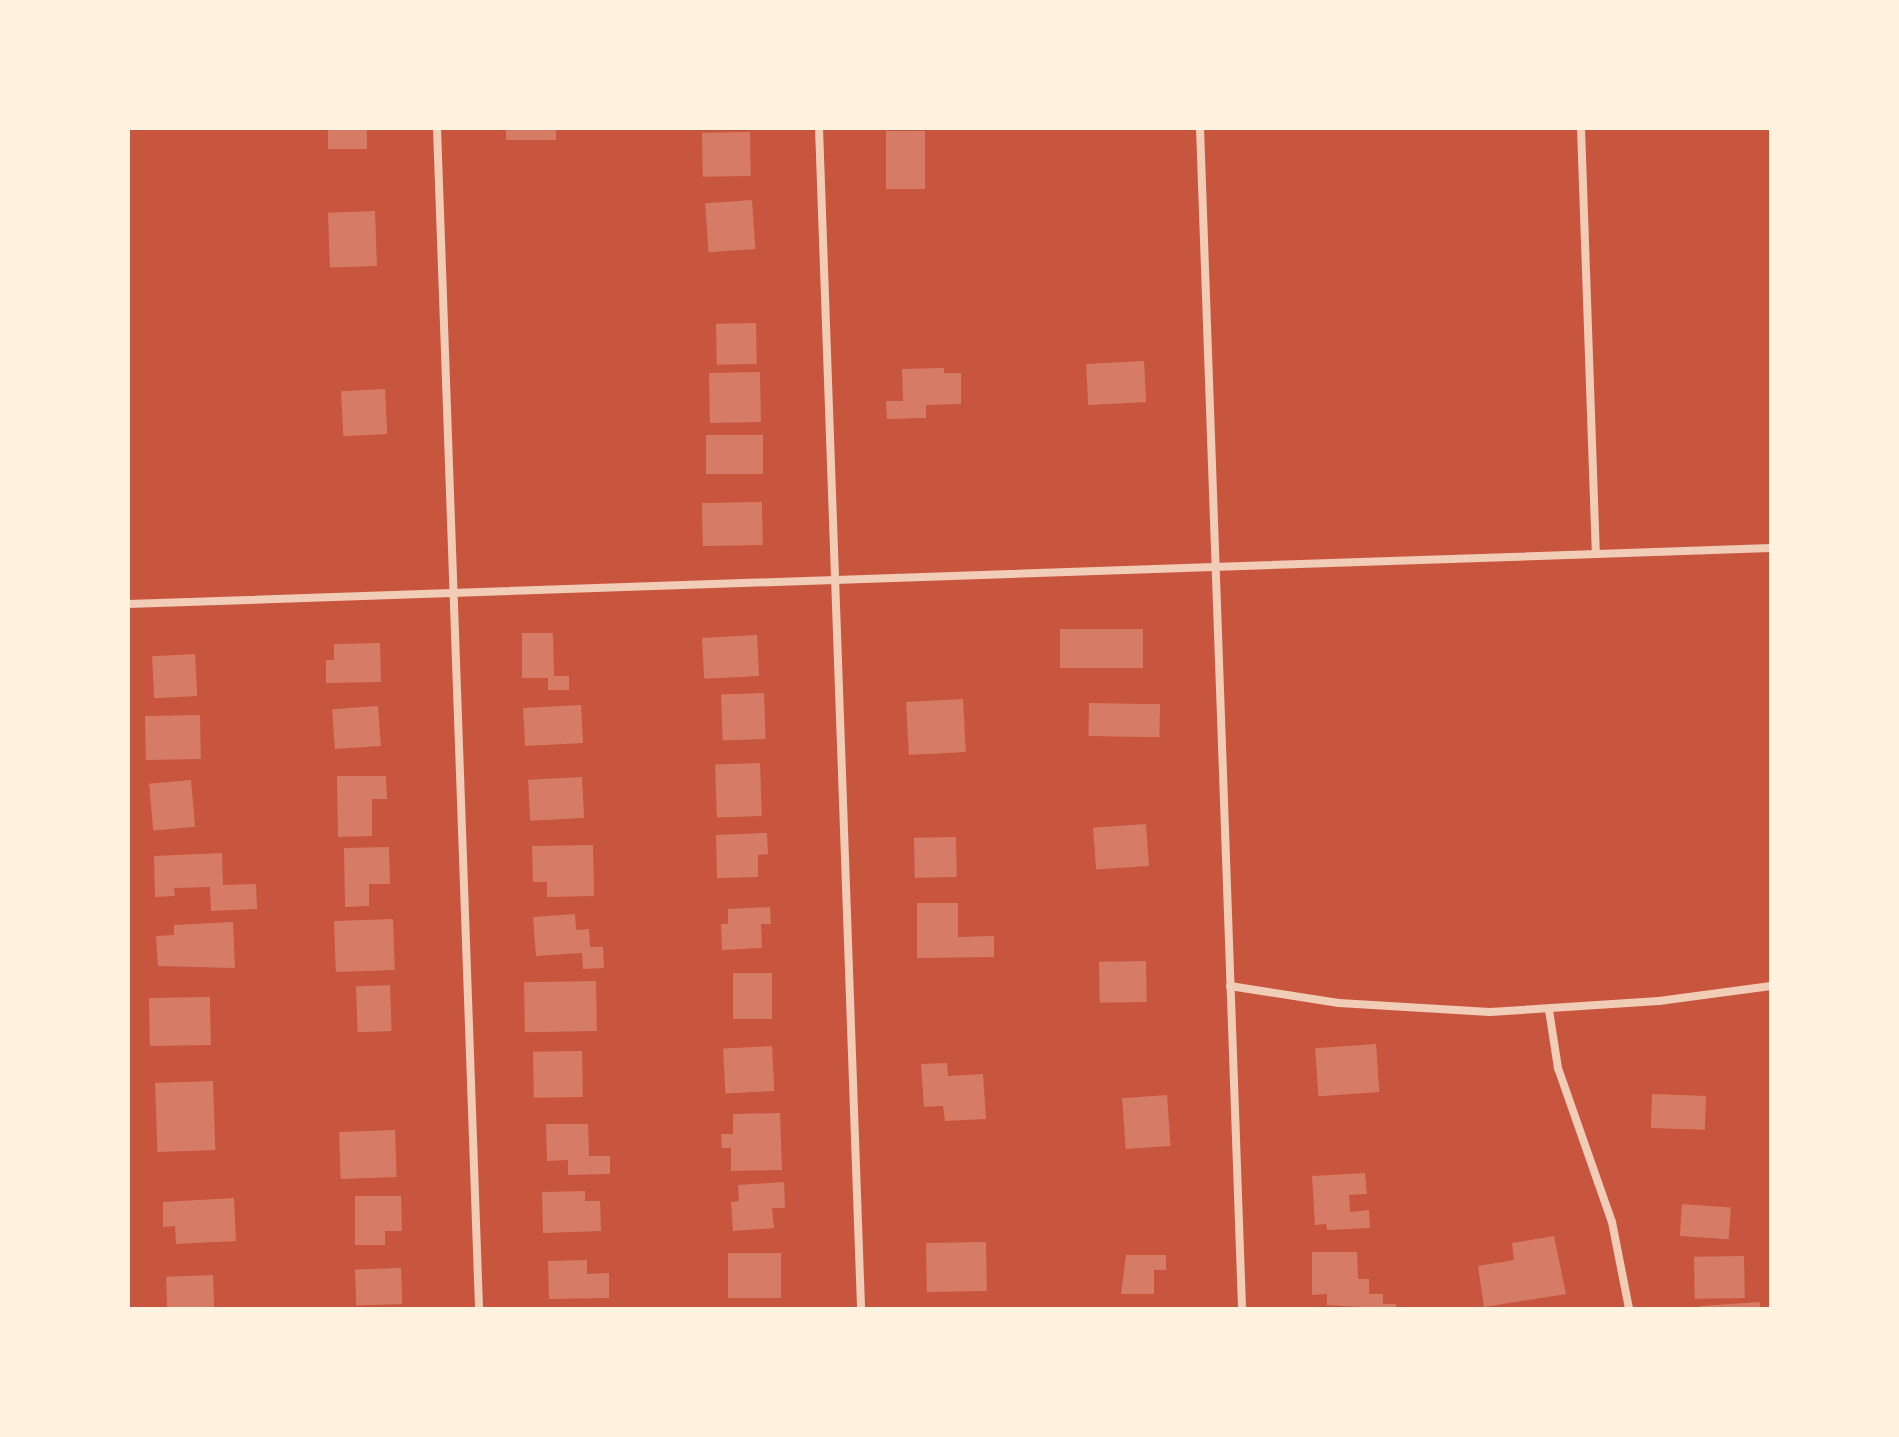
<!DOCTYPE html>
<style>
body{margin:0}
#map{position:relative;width:1899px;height:1437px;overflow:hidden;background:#c8553d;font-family:"Space Grotesk",sans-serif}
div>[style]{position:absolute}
.building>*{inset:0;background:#d67c66;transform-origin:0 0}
.minor>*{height:8px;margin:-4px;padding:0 4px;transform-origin:4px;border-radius:4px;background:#f1ccb7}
span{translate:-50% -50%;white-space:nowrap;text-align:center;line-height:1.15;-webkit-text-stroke:6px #fff3e0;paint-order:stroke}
.frame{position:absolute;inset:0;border:130px solid #fff3e0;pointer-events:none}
</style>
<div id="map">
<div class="building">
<div style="left:328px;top:128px;width:39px;height:21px"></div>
<div style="left:506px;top:128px;width:50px;height:12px"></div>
<div style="left:886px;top:131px;width:39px;height:58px"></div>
<div style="left:750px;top:132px;width:44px;height:48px;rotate:89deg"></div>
<div style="left:752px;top:200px;width:49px;height:47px;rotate:86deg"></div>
<div style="left:375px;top:211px;width:55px;height:47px;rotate:88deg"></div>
<div style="left:756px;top:323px;width:41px;height:40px;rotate:89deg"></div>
<div style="left:1144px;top:361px;width:41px;height:58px;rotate:87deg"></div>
<div style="clip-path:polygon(944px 368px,944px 373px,961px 373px,961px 404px,926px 405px,926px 418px,887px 419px,886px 401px,903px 401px,902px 369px)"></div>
<div style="left:760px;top:372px;width:50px;height:51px;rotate:89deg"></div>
<div style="left:385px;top:389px;width:45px;height:44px;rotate:87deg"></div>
<div style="left:763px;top:435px;width:39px;height:57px;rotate:90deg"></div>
<div style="left:762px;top:502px;width:43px;height:60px;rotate:89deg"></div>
<div style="left:1143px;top:629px;width:39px;height:83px;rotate:90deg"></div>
<div style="clip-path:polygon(522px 633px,553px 633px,554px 676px,569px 676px,569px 690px,548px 690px,548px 678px,522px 678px)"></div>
<div style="left:757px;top:635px;width:41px;height:55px;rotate:87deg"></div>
<div style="clip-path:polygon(380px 643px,381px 682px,326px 683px,326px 660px,334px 660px,334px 644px)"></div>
<div style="left:195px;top:654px;width:42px;height:43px;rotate:87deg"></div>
<div style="left:764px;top:693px;width:46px;height:43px;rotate:88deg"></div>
<div style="left:963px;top:699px;width:53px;height:57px;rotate:87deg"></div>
<div style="left:1089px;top:703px;width:71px;height:33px;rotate:1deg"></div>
<div style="left:581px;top:705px;width:38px;height:58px;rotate:87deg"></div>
<div style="left:378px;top:706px;width:40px;height:46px;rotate:86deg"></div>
<div style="left:200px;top:715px;width:44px;height:55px;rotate:89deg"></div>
<div style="left:760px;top:763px;width:53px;height:45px;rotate:88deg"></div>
<div style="clip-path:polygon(337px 776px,386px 776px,387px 799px,372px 799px,372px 836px,338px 837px)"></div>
<div style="left:582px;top:777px;width:41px;height:54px;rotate:87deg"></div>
<div style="left:191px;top:780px;width:47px;height:42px;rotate:85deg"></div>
<div style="left:1146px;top:824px;width:42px;height:53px;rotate:86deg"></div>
<div style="clip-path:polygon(767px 833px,768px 854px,758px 855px,758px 877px,717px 878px,716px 835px)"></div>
<div style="left:956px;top:837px;width:40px;height:42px;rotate:89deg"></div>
<div style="clip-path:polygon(593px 845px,594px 896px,547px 897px,547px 882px,533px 882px,532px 846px)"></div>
<div style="clip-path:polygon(389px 847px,390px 884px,369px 884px,369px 906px,345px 907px,344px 848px)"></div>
<div style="clip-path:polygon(222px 853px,223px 885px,256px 884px,257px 909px,211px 911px,210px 887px,174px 888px,175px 896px,155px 897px,154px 856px)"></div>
<div style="clip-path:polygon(917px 903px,958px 903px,958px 937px,994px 936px,994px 957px,917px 958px)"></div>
<div style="clip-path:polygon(770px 907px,771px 924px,761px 924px,762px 948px,722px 950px,721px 924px,728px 924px,728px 909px)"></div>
<div style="clip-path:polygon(575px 914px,576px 930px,589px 929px,590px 947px,603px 947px,604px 968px,583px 969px,582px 953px,536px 956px,533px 917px)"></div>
<div style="left:393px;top:919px;width:51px;height:59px;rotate:88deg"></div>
<div style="clip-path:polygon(233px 922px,235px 968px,158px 966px,156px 936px,174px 935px,174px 925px)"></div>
<div style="left:1146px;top:961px;width:41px;height:47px;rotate:89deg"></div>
<div style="left:733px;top:973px;width:39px;height:46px"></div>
<div style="left:596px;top:981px;width:50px;height:72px;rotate:89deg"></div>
<div style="left:390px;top:985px;width:46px;height:34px;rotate:88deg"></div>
<div style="left:210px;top:997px;width:48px;height:61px;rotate:89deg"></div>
<div style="left:1376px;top:1044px;width:48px;height:61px;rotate:86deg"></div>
<div style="left:772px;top:1046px;width:45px;height:49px;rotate:87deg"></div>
<div style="left:582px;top:1051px;width:46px;height:49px;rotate:89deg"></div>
<div style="clip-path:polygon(947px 1063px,948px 1076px,983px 1074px,986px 1119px,945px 1121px,943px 1106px,924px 1107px,921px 1064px)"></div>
<div style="left:213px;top:1081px;width:69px;height:58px;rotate:88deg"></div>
<div style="left:1652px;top:1094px;width:54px;height:34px;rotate:2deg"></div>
<div style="left:1167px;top:1095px;width:51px;height:45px;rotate:86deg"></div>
<div style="clip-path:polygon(780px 1113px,782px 1170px,731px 1171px,731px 1148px,722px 1148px,721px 1134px,733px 1134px,733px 1114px)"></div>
<div style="clip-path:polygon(546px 1124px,588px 1124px,589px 1156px,610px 1156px,610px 1174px,568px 1175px,568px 1160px,547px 1161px)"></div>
<div style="left:395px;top:1130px;width:47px;height:56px;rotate:88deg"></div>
<div style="clip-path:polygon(1365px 1173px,1367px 1194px,1349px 1195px,1350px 1212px,1369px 1210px,1370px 1228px,1327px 1230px,1326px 1224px,1315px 1225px,1312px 1176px)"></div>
<div style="clip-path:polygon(784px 1182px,785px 1208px,772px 1208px,774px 1228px,733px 1231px,731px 1202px,739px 1201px,738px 1185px)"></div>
<div style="clip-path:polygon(585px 1191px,585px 1201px,600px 1201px,601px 1231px,543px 1233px,542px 1192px)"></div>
<div style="clip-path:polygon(355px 1196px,401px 1196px,402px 1231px,385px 1231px,385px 1245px,355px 1245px)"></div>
<div style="clip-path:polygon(234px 1198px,236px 1241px,176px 1244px,175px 1226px,163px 1227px,163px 1202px)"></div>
<div style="left:1682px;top:1204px;width:49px;height:32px;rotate:4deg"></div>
<div style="clip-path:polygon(1554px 1236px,1566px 1294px,1484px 1307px,1478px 1266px,1514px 1260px,1512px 1243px)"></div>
<div style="left:986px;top:1242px;width:49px;height:60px;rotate:89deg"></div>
<div style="clip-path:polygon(1312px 1252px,1357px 1252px,1358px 1279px,1369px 1279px,1369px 1294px,1383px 1294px,1383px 1304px,1396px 1304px,1396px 1309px,1327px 1305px,1327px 1294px,1312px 1295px)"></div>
<div style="left:728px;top:1253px;width:53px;height:45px"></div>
<div style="clip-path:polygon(1126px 1255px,1166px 1255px,1166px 1270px,1154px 1270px,1154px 1294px,1121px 1294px)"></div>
<div style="left:1744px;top:1256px;width:42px;height:50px;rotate:89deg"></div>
<div style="clip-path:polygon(587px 1260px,587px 1274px,609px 1273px,609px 1298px,549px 1299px,548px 1261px)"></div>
<div style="left:401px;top:1268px;width:36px;height:46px;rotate:88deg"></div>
<div style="left:213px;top:1275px;width:34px;height:47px;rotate:88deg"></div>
<div style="clip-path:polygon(1760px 1302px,1760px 1309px,1700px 1309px,1700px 1306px)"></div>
</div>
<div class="minor">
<div style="left:437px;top:128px;width:1182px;rotate:87.96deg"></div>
<div style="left:819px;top:128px;width:1182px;rotate:87.96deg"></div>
<div style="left:1200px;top:128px;width:1182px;rotate:87.96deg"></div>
<div style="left:1581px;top:128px;width:425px;rotate:88deg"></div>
<div style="left:128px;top:604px;width:1644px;rotate:-1.95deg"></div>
<div style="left:1230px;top:986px;width:110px;rotate:8.9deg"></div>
<div style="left:1339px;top:1003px;width:151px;rotate:3.4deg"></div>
<div style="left:1490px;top:1012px;width:169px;rotate:-3.7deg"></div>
<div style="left:1659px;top:1001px;width:113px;rotate:-7.6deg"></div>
<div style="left:1549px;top:1010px;width:59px;rotate:81.2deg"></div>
<div style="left:1558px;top:1068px;width:163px;rotate:70.7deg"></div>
<div style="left:1612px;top:1222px;width:89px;rotate:78.9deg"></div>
</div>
<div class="frame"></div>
</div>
